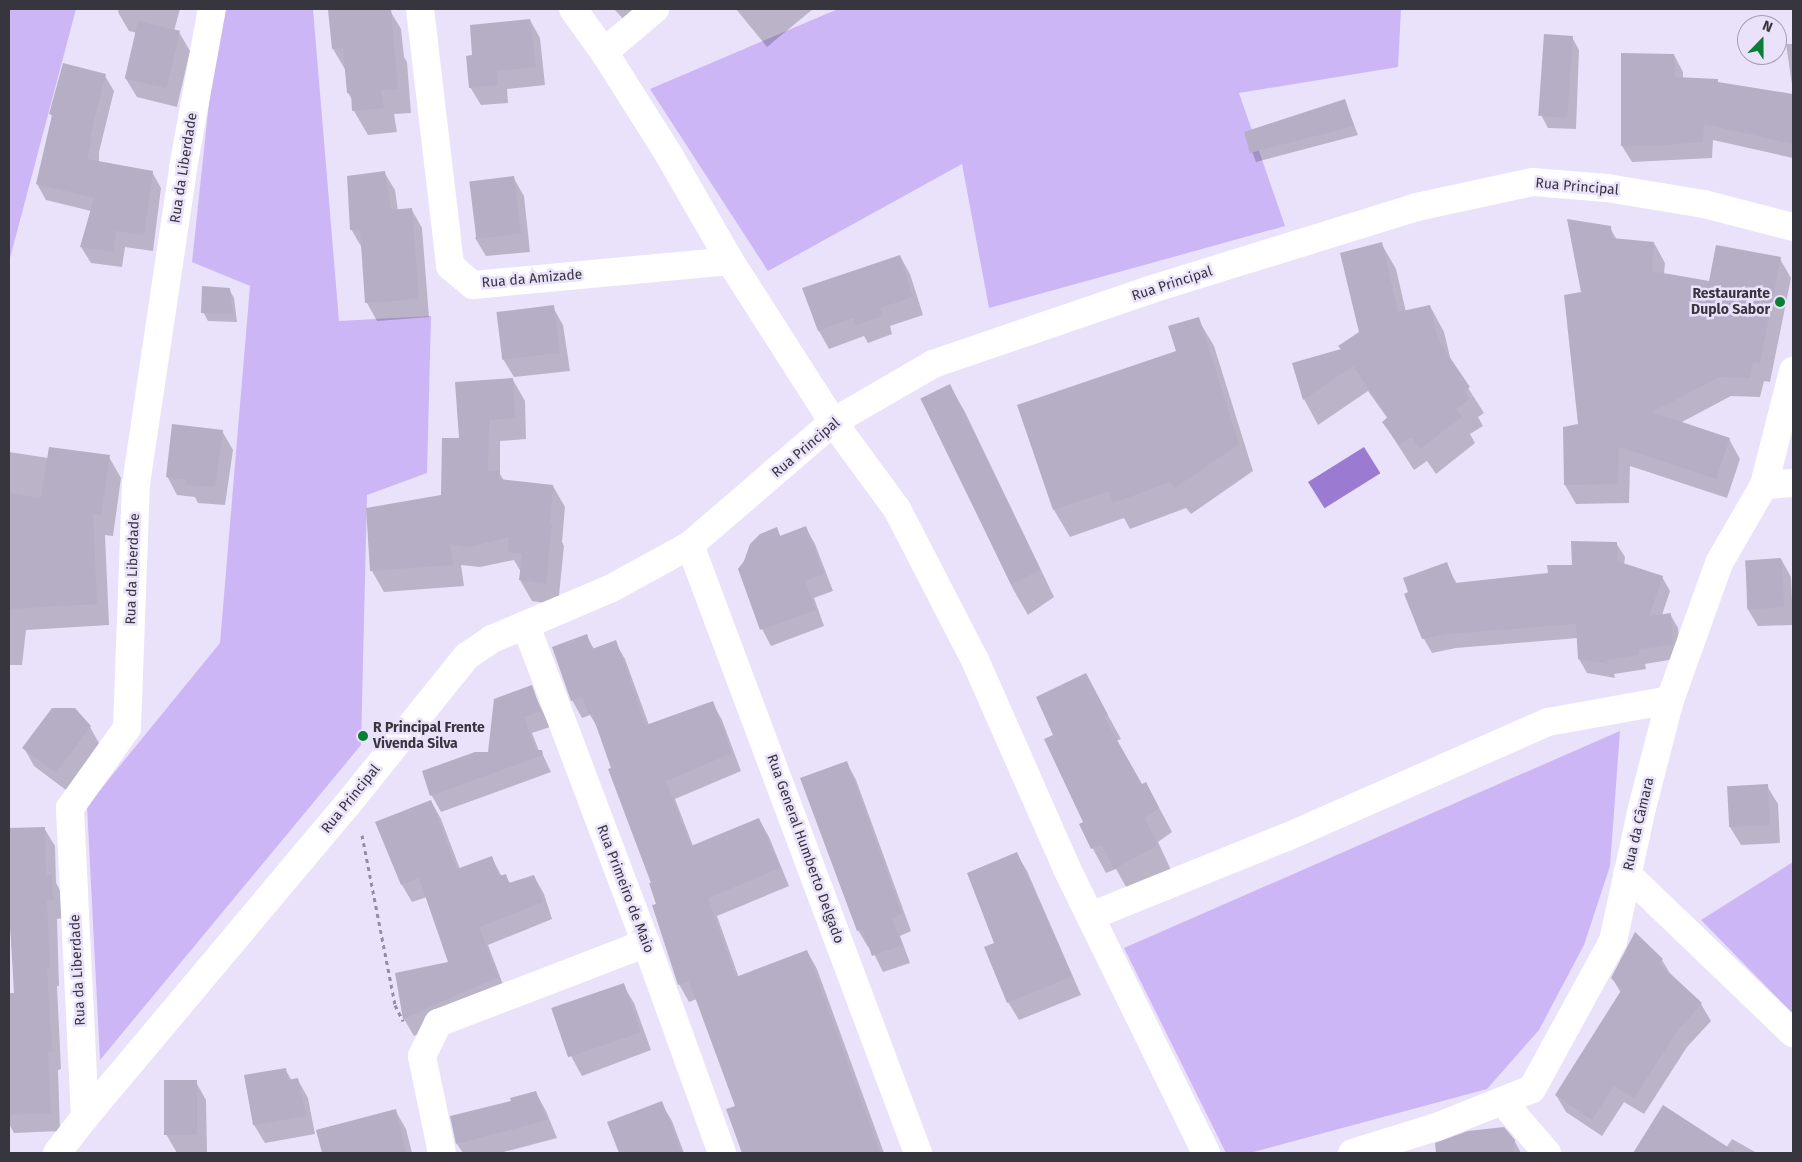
<!DOCTYPE html>
<meta charset="utf-8">
<style>
body{margin:0}
#map{position:relative;width:1802px;height:1162px;overflow:hidden;background:#eae2fa;font-family:"Fira Sans",sans-serif}
div>[style]{position:absolute}
.green>*{inset:0;background:#ccb6f6}
.water>*{inset:0;background:#9a7bd1;transform-origin:0 0}
.shadow>*{inset:0;background:#0003}
.building>*{inset:0;background:#b5aec5;transform-origin:0 0}
.path>*{height:3px;margin-top:-1.5px;transform-origin:0;background:repeating-linear-gradient(90deg,#938e9f 0 4px,transparent 0 8px)}
.minor>*{height:28px;margin:-14px;padding:0 14px;transform-origin:14px;border-radius:14px;background:#fff}
.dots>*{width:14px;height:14px;translate:-50% -50%;box-sizing:border-box;border:2px solid #eae2fa;border-radius:50%}
span{translate:-50% -50%;white-space:nowrap;text-align:center;line-height:1.15;-webkit-text-stroke:5px #eae2fa;paint-order:stroke}
.street-label{font-size:14px;color:#37353e}
.poi-label{font-size:14px;color:#37353e;font-weight:700}
.right{translate:-100% -50%;text-align:right}
.left{translate:0 -50%;text-align:left}
.frame{position:absolute;inset:0;border:10px solid #37353e;pointer-events:none}
.north{position:absolute;left:1737px;top:15px;width:50px;height:50px;box-sizing:border-box;background:#eae2fa;border:1px solid #a29daf;border-radius:50%;rotate:22deg;font-size:14px;font-weight:700;line-height:20px;text-align:center;color:#37353e}
.north::after{content:'';display:block;margin:auto;width:18px;height:22px;background:#097e35;clip-path:polygon(50% 0,100% 100%,50% 72%,0 100%)}
</style>
<div id="map">
<div class="green">
<div style="clip-path:polygon(9px 9px,76px 9px,9px 262px)"></div>
<div style="clip-path:polygon(219px 9px,313px 9px,339px 321px,431px 316px,427px 473px,367px 495px,361px 745px,100px 1060px,87px 806px,220px 643px,250px 286px,192px 262px)"></div>
<div style="clip-path:polygon(838px 9px,1401px 9px,1398px 67px,1239px 93px,1285px 226px,989px 308px,962px 164px,768px 271px,650px 89px)"></div>
<div style="clip-path:polygon(1620px 731px,1610px 866px,1584px 945px,1539px 1030px,1487px 1089px,1250px 1153px,1226px 1153px,1124px 948px)"></div>
<div style="clip-path:polygon(1793px 862px,1793px 1014px,1701px 920px)"></div>
</div>
<div class="water">
<div style="left:1364px;top:447px;width:31px;height:66px;rotate:58deg"></div>
</div>
<div class="shadow">
<div style="clip-path:polygon(119px 9px,180px 9px,174px 31px,179px 32px,190px 51px,177px 107px,137px 97px,126px 79px,137px 33px,129px 31px,118px 12px)"></div>
<div style="clip-path:polygon(332px 9px,389px 9px,401px 29px,404px 57px,407px 62px,411px 113px,394px 114px,397px 132px,368px 135px,354px 111px,353px 101px,348px 93px,346px 71px,333px 49px)"></div>
<div style="clip-path:polygon(614px 9px,641px 9px,626px 22px)"></div>
<div style="clip-path:polygon(736px 9px,813px 9px,767px 47px)"></div>
<div style="clip-path:polygon(530px 20px,540px 38px,545px 85px,507px 89px,508px 103px,481px 105px,470px 87px,473px 56px)"></div>
<div style="clip-path:polygon(1572px 37px,1579px 50px,1576px 129px,1548px 128px,1541px 115px)"></div>
<div style="clip-path:polygon(1786px 44px,1793px 44px,1793px 91px)"></div>
<div style="clip-path:polygon(1674px 55px,1683px 72px,1683px 79px,1717px 80px,1719px 84px,1793px 95px,1793px 158px,1713px 140px,1712px 158px,1632px 162px,1622px 146px)"></div>
<div style="clip-path:polygon(105px 76px,114px 91px,99px 152px,99px 162px,152px 172px,161px 188px,153px 251px,125px 247px,122px 267px,91px 263px,81px 247px,91px 211px,46px 200px,37px 184px,53px 118px,51px 114px)"></div>
<div style="clip-path:polygon(1345px 101px,1358px 135px,1256px 162px,1245px 133px)"></div>
<div style="clip-path:polygon(384px 172px,395px 190px,398px 211px,412px 210px,422px 228px,429px 317px,377px 321px,367px 303px,362px 248px,351px 229px)"></div>
<div style="clip-path:polygon(513px 177px,524px 196px,530px 252px,486px 256px,475px 238px)"></div>
<div style="clip-path:polygon(1610px 228px,1617px 240px,1654px 243px,1665px 263px,1664px 274px,1710px 282px,1780px 259px,1791px 278px,1770px 382px,1764px 381px,1760px 397px,1731px 396px,1680px 423px,1729px 439px,1740px 459px,1727px 498px,1630px 466px,1629px 503px,1576px 504px,1565px 485px,1579px 425px,1582px 293px)"></div>
<div style="clip-path:polygon(1381px 243px,1396px 269px,1406px 312px,1430px 306px,1444px 332px,1451px 361px,1484px 413px,1478px 417px,1483px 426px,1470px 434px,1475px 443px,1436px 474px,1427px 461px,1414px 470px,1383px 422px,1388px 419px,1368px 391px,1318px 425px,1304px 399px,1342px 350px,1360px 332px)"></div>
<div style="clip-path:polygon(900px 256px,910px 274px,923px 315px,890px 326px,892px 334px,868px 343px,864px 336px,829px 349px,819px 331px,804px 289px)"></div>
<div style="clip-path:polygon(229px 289px,234px 298px,237px 322px,208px 321px,203px 312px)"></div>
<div style="clip-path:polygon(553px 307px,563px 325px,570px 371px,514px 377px,503px 359px)"></div>
<div style="clip-path:polygon(1198px 319px,1214px 346px,1253px 471px,1191px 514px,1186px 508px,1130px 529px,1124px 518px,1070px 537px,1054px 510px,1019px 406px,1178px 352px)"></div>
<div style="clip-path:polygon(513px 380px,525px 401px,526px 439px,500px 441px,500px 474px,504px 481px,553px 486px,565px 507px,562px 542px,564px 546px,558px 605px,532px 601px,520px 580px,521px 572px,514px 560px,480px 567px,461px 565px,464px 586px,384px 592px,372px 571px,442px 496px,460px 439px)"></div>
<div style="clip-path:polygon(950px 386px,965px 412px,1054px 597px,1028px 615px,1013px 589px,924px 402px)"></div>
<div style="clip-path:polygon(222px 431px,233px 450px,225px 505px,198px 503px,195px 497px,177px 495px,167px 476px)"></div>
<div style="clip-path:polygon(9px 452px,48px 458px,109px 457px,121px 478px,113px 536px,105px 535px,109px 625px,26px 630px,22px 665px,9px 665px)"></div>
<div style="clip-path:polygon(776px 528px,781px 537px,806px 528px,815px 544px,833px 591px,814px 598px,824px 626px,771px 646px,762px 629px)"></div>
<div style="clip-path:polygon(1616px 543px,1625px 557px,1624px 565px,1662px 577px,1670px 591px,1662px 615px,1670px 614px,1678px 628px,1681px 658px,1645px 664px,1646px 669px,1614px 674px,1615px 678px,1587px 673px,1579px 659px,1578px 638px,1456px 648px,1432px 653px,1424px 639px,1446px 564px,1457px 584px,1549px 574px,1573px 566px)"></div>
<div style="clip-path:polygon(1781px 559px,1791px 577px,1793px 625px,1758px 626px,1747px 608px,1746px 563px)"></div>
<div style="clip-path:polygon(586px 635px,594px 649px,615px 642px,625px 659px,649px 725px,712px 702px,722px 720px,741px 771px,675px 799px,693px 846px,759px 819px,769px 837px,789px 886px,717px 916px,739px 978px,807px 951px,817px 969px,884px 1153px,843px 1153px,813px 1095px,791px 1105px,807px 1153px,742px 1153px,728px 1110px,736px 1106px,697px 999px,689px 1002px,679px 984px,652px 883px,599px 730px,590px 715px,582px 718px,572px 700px)"></div>
<div style="clip-path:polygon(531px 687px,550px 727px,532px 733px,539px 751px,541px 751px,551px 772px,441px 812px,432px 796px,424px 771px,490px 753px)"></div>
<div style="clip-path:polygon(1099px 699px,1121px 739px,1116px 741px,1142px 786px,1146px 783px,1172px 832px,1158px 842px,1171px 870px,1129px 892px,1116px 869px,1106px 873px,1080px 825px,1084px 823px,1055px 736px)"></div>
<div style="clip-path:polygon(90px 727px,100px 745px,66px 790px,34px 766px,24px 748px)"></div>
<div style="clip-path:polygon(847px 763px,856px 780px,911px 931px,900px 936px,910px 963px,883px 972px,870px 946px,868px 947px,858px 930px)"></div>
<div style="clip-path:polygon(1767px 786px,1778px 804px,1780px 843px,1741px 845px,1730px 827px)"></div>
<div style="clip-path:polygon(431px 801px,441px 819px,460px 869px,492px 858px,502px 877px,505px 876px,511px 884px,534px 876px,544px 894px,552px 919px,488px 945px,507px 995px,414px 1036px,404px 1019px,396px 974px,450px 963px,427px 897px,412px 902px,402px 885px)"></div>
<div style="clip-path:polygon(44px 828px,55px 846px,56px 883px,62px 894px,63px 918px,57px 919px,59px 986px,57px 986px,61px 1069px,58px 1070px,60px 1131px,14px 1133px,9px 1124px,9px 994px,15px 994px,9px 911px,9px 829px)"></div>
<div style="clip-path:polygon(1016px 853px,1027px 871px,1081px 995px,1019px 1020px,1008px 1002px,995px 944px)"></div>
<div style="clip-path:polygon(1635px 934px,1662px 960px,1672px 977px,1701px 1004px,1711px 1021px,1687px 1047px,1644px 1114px,1624px 1102px,1602px 1136px,1566px 1112px,1556px 1095px,1621px 993px,1612px 978px)"></div>
<div style="clip-path:polygon(623px 985px,634px 1003px,651px 1050px,582px 1076px,572px 1058px,553px 1011px)"></div>
<div style="clip-path:polygon(285px 1069px,292px 1081px,298px 1080px,308px 1098px,315px 1134px,265px 1143px,254px 1125px,246px 1076px)"></div>
<div style="clip-path:polygon(196px 1082px,206px 1100px,207px 1152px,177px 1153px,166px 1134px)"></div>
<div style="clip-path:polygon(536px 1093px,546px 1111px,557px 1138px,500px 1153px,463px 1153px,457px 1144px,513px 1102px)"></div>
<div style="clip-path:polygon(661px 1103px,672px 1121px,684px 1153px,621px 1153px,609px 1122px)"></div>
<div style="clip-path:polygon(1664px 1107px,1726px 1148px,1732px 1139px,1757px 1153px,1634px 1153px)"></div>
<div style="clip-path:polygon(395px 1110px,406px 1129px,412px 1153px,323px 1153px,317px 1130px)"></div>
<div style="clip-path:polygon(1475px 1132px,1514px 1140px,1521px 1153px,1478px 1153px)"></div>
</div>
<div class="building">
<div style="clip-path:polygon(331px 9px,391px 9px,398px 89px,381px 90px,384px 108px,352px 111px,351px 93px,347px 93px,343px 48px,332px 49px,328px 10px)"></div>
<div style="clip-path:polygon(530px 19px,536px 67px,497px 71px,498px 85px,469px 88px,466px 56px,472px 55px,470px 25px)"></div>
<div style="left:138px;top:21px;width:43px;height:59px;rotate:13deg"></div>
<div style="left:1544px;top:34px;width:29px;height:82px;rotate:4deg"></div>
<div style="clip-path:polygon(1621px 53px,1674px 54px,1675px 77px,1718px 79px,1718px 82px,1793px 94px,1793px 144px,1704px 124px,1703px 142px,1652px 146px,1621px 146px)"></div>
<div style="clip-path:polygon(63px 63px,106px 74px,90px 137px,92px 138px,87px 159px,153px 171px,144px 235px,116px 231px,113px 252px,80px 247px,94px 198px,36px 184px,52px 115px,49px 114px)"></div>
<div style="clip-path:polygon(1345px 99px,1354px 126px,1250px 153px,1244px 132px)"></div>
<div style="clip-path:polygon(385px 171px,391px 210px,412px 208px,419px 299px,365px 303px,360px 230px,350px 230px,347px 176px)"></div>
<div style="left:514px;top:176px;width:58px;height:45px;rotate:83deg"></div>
<div style="clip-path:polygon(1567px 219px,1611px 226px,1612px 238px,1654px 242px,1652px 271px,1709px 281px,1716px 245px,1781px 257px,1760px 363px,1753px 362px,1750px 378px,1720px 377px,1652px 412px,1730px 438px,1716px 479px,1619px 447px,1618px 484px,1564px 485px,1563px 427px,1578px 424px,1564px 295px,1581px 292px)"></div>
<div style="clip-path:polygon(1382px 242px,1398px 312px,1430px 305px,1438px 340px,1470px 387px,1464px 391px,1469px 399px,1456px 409px,1462px 417px,1420px 449px,1412px 437px,1399px 445px,1382px 422px,1388px 417px,1353px 366px,1303px 400px,1292px 363px,1341px 349px,1338px 346px,1359px 332px,1340px 253px)"></div>
<div style="clip-path:polygon(900px 255px,913px 297px,880px 308px,883px 316px,856px 325px,853px 318px,818px 331px,802px 288px)"></div>
<div style="clip-path:polygon(202px 286px,230px 288px,233px 314px,201px 313px)"></div>
<div style="left:554px;top:305px;width:48px;height:58px;rotate:83deg"></div>
<div style="clip-path:polygon(1199px 317px,1239px 444px,1175px 488px,1170px 482px,1113px 503px,1109px 491px,1053px 510px,1017px 405px,1176px 351px,1168px 326px)"></div>
<div style="clip-path:polygon(513px 378px,515px 418px,489px 420px,488px 471px,500px 471px,499px 479px,553px 485px,550px 524px,552px 524px,546px 584px,519px 580px,522px 554px,508px 552px,509px 537px,468px 547px,450px 544px,453px 565px,370px 571px,366px 508px,441px 495px,442px 438px,459px 438px,455px 382px)"></div>
<div style="left:950px;top:384px;width:207px;height:33px;rotate:64deg"></div>
<div style="clip-path:polygon(172px 424px,223px 430px,215px 487px,186px 485px,187px 480px,166px 477px)"></div>
<div style="clip-path:polygon(49px 447px,110px 455px,101px 515px,93px 514px,97px 604px,9px 609px,9px 493px,41px 498px)"></div>
<div style="clip-path:polygon(806px 526px,824px 574px,805px 581px,816px 610px,760px 630px,738px 569px,744px 561px,750px 544px,760px 534px,777px 527px,780px 536px)"></div>
<div style="clip-path:polygon(1571px 541px,1617px 542px,1617px 561px,1663px 576px,1649px 616px,1671px 613px,1673px 644px,1638px 650px,1639px 655px,1607px 660px,1608px 664px,1578px 659px,1576px 624px,1448px 634px,1422px 639px,1404px 594px,1408px 592px,1403px 578px,1447px 562px,1455px 583px,1548px 573px,1547px 565px,1572px 565px)"></div>
<div style="left:1781px;top:558px;width:49px;height:36px;rotate:86deg"></div>
<div style="clip-path:polygon(587px 634px,592px 649px,616px 640px,646px 725px,713px 701px,732px 753px,666px 781px,691px 846px,759px 818px,780px 868px,708px 898px,736px 977px,807px 950px,880px 1153px,742px 1153px,726px 1109px,735px 1106px,689px 981px,678px 985px,652px 905px,656px 904px,649px 883px,651px 883px,608px 769px,611px 768px,592px 714px,589px 715px,582px 697px,571px 701px,552px 647px)"></div>
<div style="clip-path:polygon(1086px 673px,1108px 715px,1104px 717px,1142px 784px,1146px 782px,1159px 808px,1145px 818px,1158px 845px,1114px 869px,1102px 845px,1091px 849px,1079px 824px,1083px 822px,1044px 739px,1053px 735px,1036px 697px)"></div>
<div style="clip-path:polygon(532px 685px,541px 711px,524px 717px,536px 750px,542px 750px,543px 755px,430px 796px,422px 771px,475px 752px,488px 752px,494px 699px)"></div>
<div style="clip-path:polygon(52px 708px,75px 708px,91px 726px,56px 773px,22px 748px)"></div>
<div style="clip-path:polygon(847px 761px,902px 914px,892px 918px,902px 945px,872px 956px,862px 929px,857px 931px,800px 778px)"></div>
<div style="left:1768px;top:784px;width:41px;height:41px;rotate:87deg"></div>
<div style="clip-path:polygon(431px 800px,457px 869px,492px 856px,499px 876px,506px 874px,509px 883px,534px 875px,543px 902px,479px 927px,498px 977px,403px 1019px,395px 973px,448px 962px,419px 878px,401px 885px,375px 822px)"></div>
<div style="clip-path:polygon(45px 827px,46px 875px,52px 874px,53px 900px,47px 901px,50px 968px,47px 968px,52px 1051px,48px 1052px,51px 1113px,9px 1115px,9px 993px,14px 993px,9px 905px,9px 828px)"></div>
<div style="clip-path:polygon(1017px 852px,1072px 976px,1007px 1003px,984px 947px,994px 943px,967px 873px)"></div>
<div style="clip-path:polygon(1635px 932px,1663px 959px,1659px 963px,1702px 1003px,1678px 1030px,1634px 1098px,1614px 1086px,1592px 1120px,1555px 1095px,1622px 989px,1611px 978px)"></div>
<div style="left:624px;top:983px;width:52px;height:77px;rotate:71deg"></div>
<div style="clip-path:polygon(286px 1068px,288px 1080px,298px 1078px,306px 1116px,253px 1125px,244px 1075px)"></div>
<div style="left:164px;top:1080px;width:33px;height:55px"></div>
<div style="clip-path:polygon(536px 1091px,547px 1120px,456px 1144px,450px 1116px,511px 1101px,510px 1098px)"></div>
<div style="clip-path:polygon(662px 1101px,682px 1153px,619px 1153px,607px 1122px)"></div>
<div style="clip-path:polygon(1663px 1105px,1737px 1153px,1633px 1153px)"></div>
<div style="clip-path:polygon(396px 1109px,406px 1153px,322px 1153px,316px 1130px)"></div>
<div style="clip-path:polygon(1504px 1127px,1515px 1140px,1513px 1153px,1436px 1153px,1435px 1143px,1468px 1131px)"></div>
</div>
<div class="path">
<div style="left:362px;top:835px;width:173px;rotate:79deg"></div>
<div style="left:395px;top:1005px;width:18px;rotate:63deg"></div>
</div>
<div class="minor">
<div style="left:420px;top:9px;width:259px;rotate:83.3deg"></div>
<div style="left:450px;top:266px;width:30px;rotate:40deg"></div>
<div style="left:473px;top:285px;width:258px;rotate:-5.3deg"></div>
<div style="left:573px;top:9px;width:53px;rotate:54.2deg"></div>
<div style="left:604px;top:52px;width:122px;rotate:57.7deg"></div>
<div style="left:669px;top:155px;width:122px;rotate:60.1deg"></div>
<div style="left:730px;top:261px;width:191px;rotate:57.4deg"></div>
<div style="left:833px;top:422px;width:108px;rotate:53.7deg"></div>
<div style="left:897px;top:509px;width:170px;rotate:62.7deg"></div>
<div style="left:975px;top:660px;width:228px;rotate:66.2deg"></div>
<div style="left:1067px;top:869px;width:316px;rotate:63.9deg"></div>
<div style="left:604px;top:52px;width:67px;rotate:-40.1deg"></div>
<div style="left:1764px;top:485px;width:29px;rotate:-4deg"></div>
<div style="left:690px;top:545px;width:649px;rotate:69.44deg"></div>
<div style="left:526px;top:626px;width:339px;rotate:69.3deg"></div>
<div style="left:646px;top:943px;width:223px;rotate:70.1deg"></div>
<div style="left:1627px;top:874px;width:230px;rotate:43.8deg"></div>
<div style="left:1091px;top:916px;width:211px;rotate:-22deg"></div>
<div style="left:1287px;top:837px;width:285px;rotate:-23.8deg"></div>
<div style="left:1548px;top:722px;width:124px;rotate:-10.2deg"></div>
<div style="left:1502px;top:1101px;width:69px;rotate:49.1deg"></div>
<div style="left:85px;top:1117px;width:309px;rotate:-92.8deg"></div>
<div style="left:70px;top:808px;width:98px;rotate:-54.5deg"></div>
<div style="left:127px;top:728px;width:244px;rotate:-87.9deg"></div>
<div style="left:136px;top:484px;width:319px;rotate:-81.5deg"></div>
<div style="left:183px;top:168px;width:162px;rotate:-79.7deg"></div>
<div style="left:57px;top:1153px;width:46px;rotate:-52.1deg"></div>
<div style="left:85px;top:1117px;width:407px;rotate:-50deg"></div>
<div style="left:347px;top:805px;width:191px;rotate:-51.2deg"></div>
<div style="left:467px;top:656px;width:30px;rotate:-34deg"></div>
<div style="left:492px;top:639px;width:128px;rotate:-23deg"></div>
<div style="left:610px;top:589px;width:91px;rotate:-28.8deg"></div>
<div style="left:690px;top:545px;width:189px;rotate:-40.7deg"></div>
<div style="left:833px;top:422px;width:116px;rotate:-30.1deg"></div>
<div style="left:933px;top:364px;width:228px;rotate:-18.9deg"></div>
<div style="left:1149px;top:290px;width:281px;rotate:-17.2deg"></div>
<div style="left:1417px;top:207px;width:119px;rotate:-12.2deg"></div>
<div style="left:1533px;top:182px;width:74px;rotate:4.6deg"></div>
<div style="left:1607px;top:188px;width:98px;rotate:9.4deg"></div>
<div style="left:1704px;top:204px;width:92px;rotate:14.5deg"></div>
<div style="left:442px;top:1153px;width:99px;rotate:-101.7deg"></div>
<div style="left:422px;top:1056px;width:37px;rotate:-64deg"></div>
<div style="left:438px;top:1023px;width:223px;rotate:-21deg"></div>
<div style="left:1352px;top:1153px;width:91px;rotate:-17.2deg"></div>
<div style="left:1439px;top:1126px;width:100px;rotate:-21.7deg"></div>
<div style="left:1532px;top:1089px;width:169px;rotate:-61.3deg"></div>
<div style="left:1613px;top:941px;width:136px;rotate:-77.7deg"></div>
<div style="left:1642px;top:808px;width:112px;rotate:-75.5deg"></div>
<div style="left:1670px;top:700px;width:145px;rotate:-70.3deg"></div>
<div style="left:1719px;top:563px;width:90px;rotate:-60deg"></div>
<div style="left:1764px;top:485px;width:118px;rotate:-75.7deg"></div>
</div>
<div class="dots">
<div style="left:1780px;top:302px;background:#097e35"></div>
<div style="left:363px;top:736px;background:#097e35"></div>
</div>
<div class="street-label">
<span style="left:184px;top:168px;rotate:-81deg">Rua da Liberdade</span>
<span style="left:1577px;top:187px;rotate:5deg">Rua Principal</span>
<span style="left:532px;top:279px;rotate:-5deg">Rua da Amizade</span>
<span style="left:1172px;top:284px;rotate:-18deg">Rua Principal</span>
<span style="left:806px;top:448px;rotate:-40deg">Rua Principal</span>
<span style="left:133px;top:569px;rotate:-88deg">Rua da Liberdade</span>
<span style="left:351px;top:799px;rotate:-51deg">Rua Principal</span>
<span style="left:1639px;top:824px;rotate:-77deg">Rua da Câmara</span>
<span style="left:805px;top:849px;rotate:70deg">Rua General Humberto Delgado</span>
<span style="left:625px;top:889px;rotate:69deg">Rua Primeiro de Maio</span>
<span style="left:78px;top:970px;rotate:-93deg">Rua da Liberdade</span>
</div>
<div class="poi-label">
<span class="right" style="left:1770px;top:302px">Restaurante<br>Duplo Sabor</span>
<span class="left" style="left:373px;top:736px">R Principal Frente<br>Vivenda Silva</span>
</div>
<div class="frame"></div>
<div class="north">N</div>
</div>
